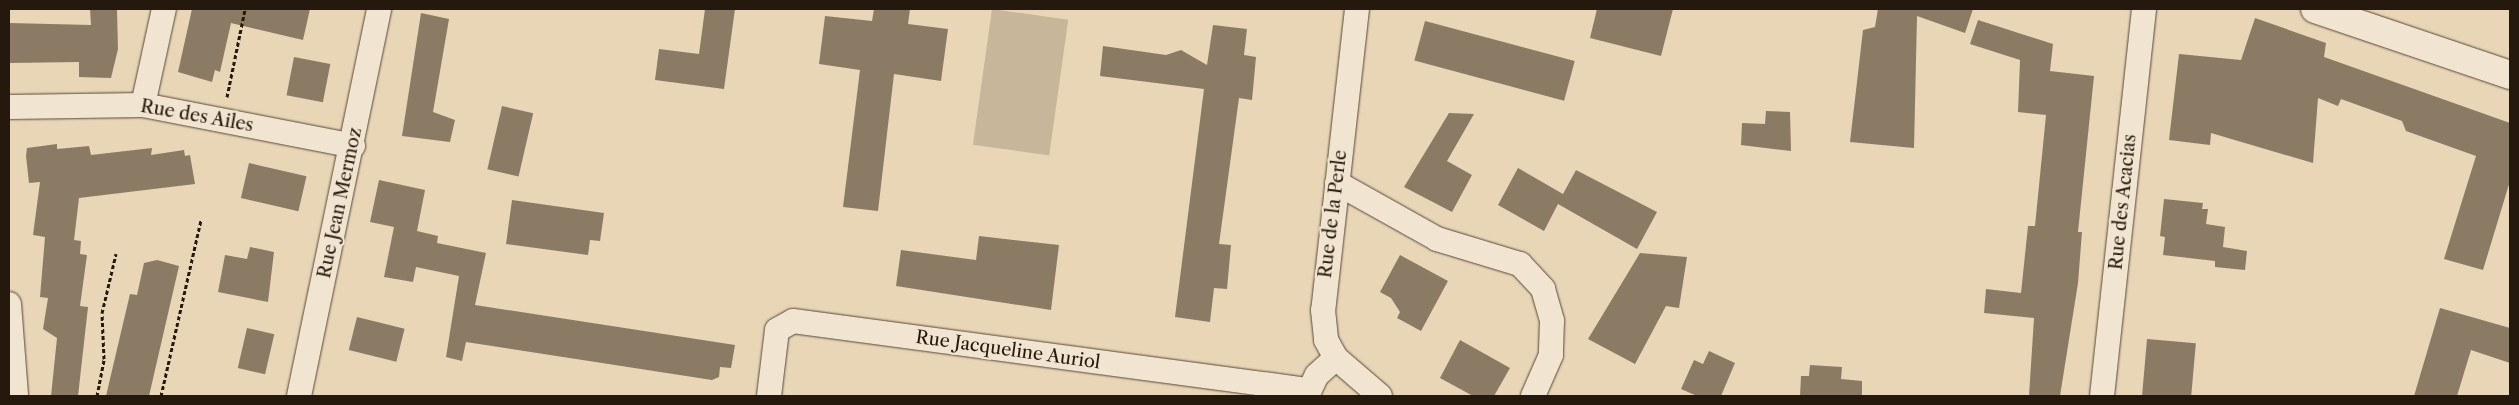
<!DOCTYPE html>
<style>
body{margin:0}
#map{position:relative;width:2519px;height:405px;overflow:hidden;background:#e9d6b7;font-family:"Libre Caslon Text",serif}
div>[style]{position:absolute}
.green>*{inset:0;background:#c8b69a;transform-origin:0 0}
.building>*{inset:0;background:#8b7b65;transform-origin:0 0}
.path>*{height:3px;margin-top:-1.5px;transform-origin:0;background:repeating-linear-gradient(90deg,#25190d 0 4px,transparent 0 6.5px)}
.roads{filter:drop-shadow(0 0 1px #564838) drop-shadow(0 0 1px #564838)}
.street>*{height:24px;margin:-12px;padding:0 12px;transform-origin:12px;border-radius:12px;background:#f1e4d0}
.secondary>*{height:28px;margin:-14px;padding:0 14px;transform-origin:14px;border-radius:14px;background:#f1e4d0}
span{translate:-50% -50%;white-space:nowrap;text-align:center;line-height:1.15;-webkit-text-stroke:4.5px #f1e4d0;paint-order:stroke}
.street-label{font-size:18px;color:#25190d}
.frame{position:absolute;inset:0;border:10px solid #25190d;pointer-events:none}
</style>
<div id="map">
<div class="green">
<div style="left:992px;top:9px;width:77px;height:137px;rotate:8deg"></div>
</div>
<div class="building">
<div style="clip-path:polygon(90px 9px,117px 9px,118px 49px,111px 78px,79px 77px,79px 62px,9px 63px,9px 23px,91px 25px)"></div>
<div style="clip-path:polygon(192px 9px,310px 9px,303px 40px,231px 23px,220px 72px,215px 70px,212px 82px,178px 72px)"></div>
<div style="clip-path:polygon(705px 9px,735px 9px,724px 89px,655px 80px,659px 49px,699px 54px)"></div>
<div style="clip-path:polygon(874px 9px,910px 9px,908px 24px,948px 29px,941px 81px,894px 74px,878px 211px,843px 207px,860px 70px,819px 64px,825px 16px,872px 21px)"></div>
<div style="clip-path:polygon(1597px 9px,1673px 9px,1661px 56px,1590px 38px)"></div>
<div style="clip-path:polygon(1878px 9px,1973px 9px,1965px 33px,1917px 16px,1914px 148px,1850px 142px,1863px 30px,1875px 27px)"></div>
<div style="clip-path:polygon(421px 13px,449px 19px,433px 112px,455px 120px,450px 142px,402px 136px)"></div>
<div style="clip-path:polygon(2255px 18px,2326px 43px,2324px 57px,2510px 123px,2510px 181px,2483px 270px,2444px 259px,2476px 156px,2406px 131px,2402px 121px,2341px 99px,2338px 106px,2318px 98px,2313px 163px,2211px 133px,2210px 145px,2169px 140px,2179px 54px,2241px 60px)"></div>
<div style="clip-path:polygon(1978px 20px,2053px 44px,2050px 71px,2094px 76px,2078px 232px,2082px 232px,2078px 283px,2060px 396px,2029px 396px,2034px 318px,1984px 313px,1986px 289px,2021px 293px,2028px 226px,2035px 226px,2046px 115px,2018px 112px,2020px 60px,1970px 44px)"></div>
<div style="left:1425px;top:21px;width:155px;height:41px;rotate:15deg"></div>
<div style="clip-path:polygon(1213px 25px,1247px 29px,1244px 55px,1256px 57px,1252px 100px,1239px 98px,1219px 244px,1231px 245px,1227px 289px,1214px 288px,1210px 322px,1175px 317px,1204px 89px,1100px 76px,1103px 46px,1166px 55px,1181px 50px,1207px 65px)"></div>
<div style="left:294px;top:57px;width:37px;height:39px;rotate:11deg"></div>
<div style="left:502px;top:106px;width:32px;height:65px;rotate:13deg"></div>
<div style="clip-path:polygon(1766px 111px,1790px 112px,1791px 151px,1741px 145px,1742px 123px,1765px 124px)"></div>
<div style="clip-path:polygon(1449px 113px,1474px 114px,1447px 161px,1472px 175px,1452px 212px,1404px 187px)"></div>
<div style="clip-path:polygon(57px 144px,57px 149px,89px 146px,91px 155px,152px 148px,151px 155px,184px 150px,185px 156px,190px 155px,195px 184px,79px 198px,74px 240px,81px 241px,80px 254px,87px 255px,80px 306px,88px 307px,78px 396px,51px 396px,57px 338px,43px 329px,48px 298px,40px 297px,45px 237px,33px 235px,40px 182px,29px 183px,26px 156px,27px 148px)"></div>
<div style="left:249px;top:163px;width:59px;height:36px;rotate:13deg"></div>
<div style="clip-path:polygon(1518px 168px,1563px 194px,1576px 170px,1657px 212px,1637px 249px,1558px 204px,1544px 231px,1498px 205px)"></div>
<div style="clip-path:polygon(379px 180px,425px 190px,417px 231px,438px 236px,437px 243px,486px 253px,475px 305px,735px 345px,731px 368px,720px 367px,719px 377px,712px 380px,466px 342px,462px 361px,446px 357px,459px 276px,416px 267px,413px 282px,384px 277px,394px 227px,370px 222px)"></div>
<div style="clip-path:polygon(2164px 199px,2203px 203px,2202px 209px,2208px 209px,2206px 224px,2225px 227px,2223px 247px,2247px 251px,2245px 270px,2215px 267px,2215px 261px,2163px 255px,2165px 237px,2160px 236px)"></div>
<div style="clip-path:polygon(512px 200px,604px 213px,600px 241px,590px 240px,588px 255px,506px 244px)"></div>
<div style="clip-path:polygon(979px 236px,1059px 245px,1051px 310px,896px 286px,901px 250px,976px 260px)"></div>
<div style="clip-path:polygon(250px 247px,274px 252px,268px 302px,218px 292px,225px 255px,247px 259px)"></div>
<div style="clip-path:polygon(1640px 253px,1687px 257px,1679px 308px,1666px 306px,1635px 364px,1588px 339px)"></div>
<div style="clip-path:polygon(1400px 255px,1448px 281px,1421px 331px,1397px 318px,1400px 312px,1391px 298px,1380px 292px)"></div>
<div style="clip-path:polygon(157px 260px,179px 266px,149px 396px,106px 396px,130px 294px,137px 295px,144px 263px)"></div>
<div style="clip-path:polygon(2440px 308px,2510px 328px,2510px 363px,2471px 350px,2457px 396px,2414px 396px)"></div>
<div style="left:357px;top:317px;width:49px;height:34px;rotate:14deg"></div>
<div style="left:247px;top:328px;width:28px;height:41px;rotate:13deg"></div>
<div style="left:2147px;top:339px;width:49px;height:57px;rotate:5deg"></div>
<div style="clip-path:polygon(1460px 340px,1510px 368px,1494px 396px,1473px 396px,1440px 378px)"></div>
<div style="clip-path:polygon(1709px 351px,1735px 363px,1721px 396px,1697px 396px,1681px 389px,1694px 360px,1703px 364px)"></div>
<div style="clip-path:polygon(1810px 365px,1842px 367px,1841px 379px,1862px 381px,1862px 396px,1800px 396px,1801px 376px,1809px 376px)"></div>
</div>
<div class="path">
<div style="left:227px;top:97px;width:90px;rotate:-78.4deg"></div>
<div style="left:97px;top:396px;width:38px;rotate:-79deg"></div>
<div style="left:104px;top:359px;width:46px;rotate:-92.5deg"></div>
<div style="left:102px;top:313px;width:61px;rotate:-76.7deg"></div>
<div style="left:161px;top:396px;width:180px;rotate:-77.2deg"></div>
</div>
<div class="roads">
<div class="street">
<div style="left:1357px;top:9px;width:303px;rotate:96.4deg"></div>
<div style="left:1323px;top:310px;width:30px;rotate:84deg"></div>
<div style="left:1326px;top:340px;width:21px;rotate:61deg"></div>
<div style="left:1336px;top:358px;width:58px;rotate:40.8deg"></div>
<div style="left:143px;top:105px;width:98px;rotate:-77.7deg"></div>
<div style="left:9px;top:107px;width:134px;rotate:-0.9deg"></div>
<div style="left:143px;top:105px;width:214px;rotate:11deg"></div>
<div style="left:1337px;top:183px;width:115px;rotate:29.2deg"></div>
<div style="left:1437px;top:239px;width:87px;rotate:16.8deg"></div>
<div style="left:1520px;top:264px;width:34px;rotate:47deg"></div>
<div style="left:1543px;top:289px;width:33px;rotate:74deg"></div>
<div style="left:1552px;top:321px;width:34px;rotate:92deg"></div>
<div style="left:1551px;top:355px;width:45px;rotate:113.7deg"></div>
<div style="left:9px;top:304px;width:92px;rotate:85.6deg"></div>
<div style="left:299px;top:396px;width:395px;rotate:-78.3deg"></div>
<div style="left:769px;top:396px;width:66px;rotate:-83.1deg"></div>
<div style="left:777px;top:330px;width:18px;rotate:-29deg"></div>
<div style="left:793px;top:321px;width:520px;rotate:7.63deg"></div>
<div style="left:1307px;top:396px;width:23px;rotate:-65deg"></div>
<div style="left:1317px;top:375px;width:25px;rotate:-42deg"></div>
<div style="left:2102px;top:396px;width:389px;rotate:-83.8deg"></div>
</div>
<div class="secondary">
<div style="left:2315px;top:9px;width:206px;rotate:18.7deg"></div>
</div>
</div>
<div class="street-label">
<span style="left:197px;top:116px;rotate:10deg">Rue des Ailes</span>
<span style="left:2123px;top:202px;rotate:-84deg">Rue des Acacias</span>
<span style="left:340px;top:203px;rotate:-78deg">Rue Jean Mermoz</span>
<span style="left:1333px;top:214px;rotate:-83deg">Rue de la Perle</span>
<span style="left:1008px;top:350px;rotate:8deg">Rue Jacqueline Auriol</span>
</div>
<div class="frame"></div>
</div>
